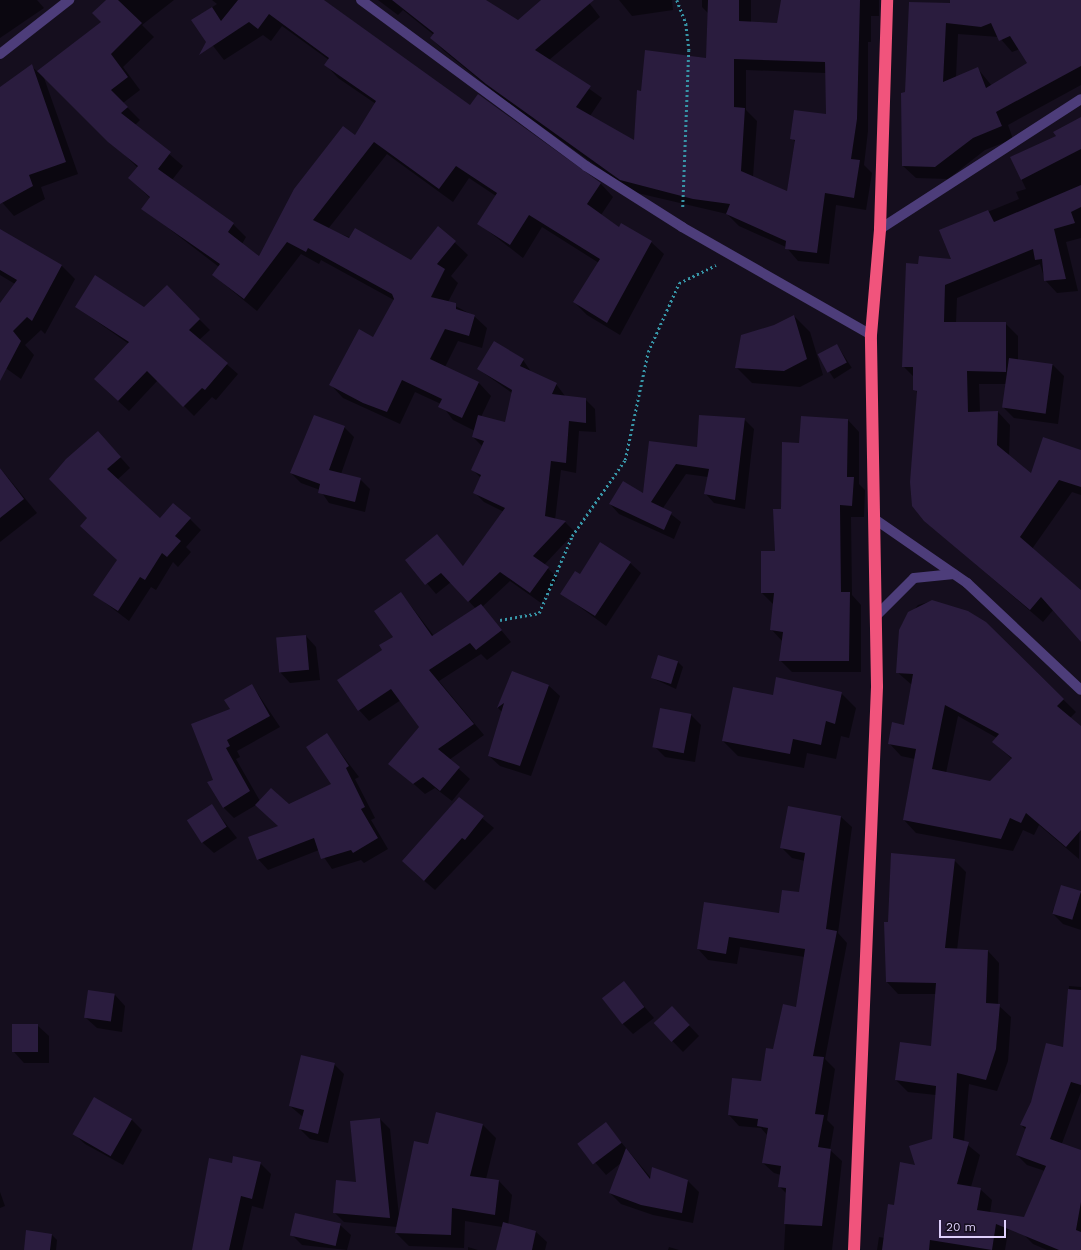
<!DOCTYPE html>
<style>
body{margin:0}
#map{position:relative;width:1081px;height:1250px;overflow:hidden;background:#150e1e;font-family:"Work Sans",sans-serif}
div>[style]{position:absolute}
.shadow>*{inset:0;background:#0007;transform-origin:0 0}
.building>*{inset:0;background:#2a1c3e;transform-origin:0 0}
.path>*{height:2.5px;margin-top:-1.25px;transform-origin:0;background:repeating-linear-gradient(90deg,#3795a7 0 2px,transparent 0 5px)}
.minor>*{height:10px;margin:-5px;padding:0 5px;transform-origin:5px;border-radius:5px;background:#4d3d7a}
.highway>*{height:12px;margin:-6px;padding:0 6px;transform-origin:6px;border-radius:6px;background:#f1547c}
span{translate:-50% -50%;white-space:nowrap;text-align:center;line-height:1.15;-webkit-text-stroke:3.5px #150e1e;paint-order:stroke}
.scale{position:absolute;left:939px;top:1220px;width:67px;height:18px;box-sizing:border-box;border:2px solid #decffb;border-top:0;padding-left:5px;font-size:12px;line-height:14px;white-space:nowrap;color:#decffb;-webkit-text-stroke:3px #150e1e;paint-order:stroke}
</style>
<div id="map">
<div class="shadow">
<div style="clip-path:polygon(0 0,37px 0,44px 8px,0 38px)"></div>
<div style="clip-path:polygon(107px 0,174px 0,142px 25px,154px 37px,123px 67px,140px 90px,123px 103px,140px 120px,135px 125px,183px 166px,172px 180px,233px 224px,246px 237px,242px 244px,260px 257px,355px 136px,376px 104px,338px 78px,326px 65px,329px 60px,282px 26px,271px 41px,263px 35px,224px 60px,193px 20px,217px 4px,212px 0,323px 0,470px 106px,478px 96px,601px 184px,613px 197px,601px 215px,619px 228px,651px 242px,664px 254px,620px 335px,587px 315px,574px 302px,599px 263px,542px 227px,523px 258px,478px 223px,496px 196px,469px 178px,453px 202px,387px 154px,328px 229px,411px 261px,438px 227px,468px 255px,451px 276px,458px 283px,448px 302px,474px 316px,487px 328px,482px 348px,458px 341px,445px 367px,479px 383px,491px 396px,481px 417px,506px 423px,512px 393px,478px 369px,523px 360px,532px 373px,556px 384px,565px 396px,585px 399px,595px 409px,596px 432px,579px 431px,576px 473px,561px 470px,555px 520px,565px 522px,575px 532px,544px 565px,558px 578px,541px 603px,510px 581px,482px 607px,511px 642px,487px 660px,481px 654px,439px 681px,484px 735px,449px 760px,470px 779px,452px 801px,435px 788px,425px 794px,390px 763px,420px 727px,401px 700px,369px 721px,359px 710px,383px 651px,395px 637px,401px 593px,434px 636px,476px 609px,451px 582px,436px 594px,407px 560px,437px 536px,464px 567px,504px 512px,484px 502px,474px 492px,481px 478px,472px 469px,482px 446px,473px 437px,475px 431px,453px 420px,441px 404px,415px 392px,400px 424px,343px 398px,331px 385px,374px 338px,394px 300px,321px 260px,319px 264px,301px 254px,257px 311px,213px 275px,219px 267px,142px 208px,150px 198px,129px 178px,138px 168px,43px 75px,78px 174px,41px 187px,45px 199px,14px 216px,0 200px,0 89px,31px 66px,38px 72px,103px 22px)"></div>
<div style="clip-path:polygon(evenodd,378px 0,484px 0,518px 22px,543px 0,587px 0,600px 17px,549px 60px,602px 98px,590px 116px,634px 141px,641px 92px,707px 59px,708px 13px,702px 7px,702px 0,751px 0,751px 23px,778px 24px,782px 0,879px 0,879px 16px,871px 16px,871px 42px,868px 42px,868px 131px,864px 165px,872px 173px,866px 210px,836px 205px,829px 264px,798px 261px,786px 247px,739px 226px,727px 214px,633px 192px,499px 96px,443px 50px,431px 38px,434px 35px,403px 10px,398px 15px,378px 0,746px 70px,826px 73px,827px 115px,792px 138px,796px 143px,788px 192px,753px 177px,757px 121px,746px 110px,746px 70px)"></div>
<div style="clip-path:polygon(619px 0,672px 0,673px 10px,632px 16px)"></div>
<div style="clip-path:polygon(evenodd,951px 0,1081px 0,1081px 85px,1008px 125px,1013px 139px,985px 150px,948px 179px,916px 178px,903px 166px,906px 93px,951px 0,958px 34px,999px 37px,1012px 52px,1020px 49px,1029px 63px,992px 86px,978px 69px,956px 77px,958px 34px)"></div>
<div style="clip-path:polygon(1081px 118px,1081px 238px,1066px 242px,1078px 291px,1057px 293px,1045px 280px,1040px 264px,957px 298px,956px 323px,1005px 323px,1018px 336px,1018px 361px,1053px 365px,1064px 376px,1058px 424px,1014px 418px,1004px 408px,1007px 384px,979px 384px,980px 412px,998px 412px,1010px 425px,1009px 456px,1032px 475px,1081px 451px,1081px 495px,1072px 492px,1032px 549px,1081px 590px,1081px 640px,1054px 609px,1043px 622px,924px 520px,917px 394px,914px 377px,904px 367px,919px 265px,953px 260px,941px 231px,1019px 199px,1016px 192px,1026px 189px,1011px 157px,1057px 137px)"></div>
<div style="clip-path:polygon(0 240px,61px 265px,75px 279px,45px 334px,41px 330px,25px 345px,34px 355px,21px 379px,0 364px,0 305px,15px 284px,0 275px)"></div>
<div style="clip-path:polygon(167px 287px,210px 330px,199px 340px,238px 374px,216px 400px,212px 397px,194px 416px,158px 380px,129px 411px,105px 389px,129px 344px,76px 307px,145px 308px)"></div>
<div style="clip-path:polygon(794px 316px,810px 332px,823px 375px,800px 387px,752px 383px,736px 367px,774px 326px)"></div>
<div style="left:837px;top:345px;width:27px;height:21px;rotate:57deg"></div>
<div style="clip-path:polygon(744px 419px,754px 429px,745px 509px,714px 503px,705px 493px,708px 477px,686px 474px,663px 508px,681px 522px,674px 539px,619px 514px,610px 504px,644px 495px,650px 442px,698px 448px)"></div>
<div style="clip-path:polygon(848px 420px,859px 432px,859px 484px,865px 490px,864px 517px,851px 517px,852px 595px,861px 605px,861px 672px,792px 672px,780px 660px,783px 642px,771px 629px,774px 605px,762px 593px,776px 552px,782px 510px,800px 444px)"></div>
<div style="clip-path:polygon(344px 427px,354px 437px,341px 474px,360px 479px,370px 489px,365px 512px,329px 503px,320px 490px,301px 483px,291px 473px)"></div>
<div style="clip-path:polygon(98px 432px,130px 468px,117px 480px,160px 519px,190px 519px,201px 530px,186px 547px,191px 552px,178px 567px,173px 562px,156px 590px,151px 587px,129px 621px,95px 595px,118px 560px,88px 518px)"></div>
<div style="clip-path:polygon(0 468px,37px 513px,0 542px)"></div>
<div style="clip-path:polygon(630px 563px,641px 573px,606px 626px,562px 594px,580px 575px)"></div>
<div style="clip-path:polygon(evenodd,932px 601px,985px 623px,1076px 712px,1070px 718px,1081px 727px,1079px 859px,1039px 825px,1034px 835px,1023px 830px,1013px 851px,916px 833px,904px 820px,915px 759px,901px 756px,889px 743px,905px 726px,912px 685px,897px 672px,902px 624px,918px 605px,932px 601px,958px 716px,997px 738px,993px 742px,1012px 759px,990px 782px,946px 773px,958px 716px)"></div>
<div style="clip-path:polygon(306px 636px,316px 647px,320px 680px,290px 683px,280px 672px,277px 639px)"></div>
<div style="clip-path:polygon(678px 662px,683px 667px,676px 689px,652px 678px)"></div>
<div style="clip-path:polygon(512px 672px,549px 686px,560px 696px,531px 776px,500px 766px,489px 756px,502px 712px,498px 708px)"></div>
<div style="clip-path:polygon(252px 685px,280px 727px,237px 751px,240px 757px,236px 759px,260px 801px,289px 805px,333px 784px,327px 735px,359px 777px,355px 779px,375px 818px,371px 820px,388px 849px,364px 863px,361px 860px,332px 869px,319px 850px,268px 870px,258px 859px,279px 826px,256px 805px,234px 818px,223px 807px,214px 780px,231px 710px)"></div>
<div style="clip-path:polygon(841px 693px,856px 708px,849px 738px,841px 736px,836px 759px,807px 753px,804px 768px,738px 756px,723px 741px,774px 696px)"></div>
<div style="clip-path:polygon(691px 715px,701px 725px,695px 762px,665px 757px,654px 746px)"></div>
<div style="clip-path:polygon(459px 799px,494px 828px,435px 890px,414px 872px)"></div>
<div style="clip-path:polygon(211px 805px,237px 838px,214px 853px,203px 843px)"></div>
<div style="clip-path:polygon(841px 817px,852px 827px,838px 933px,847px 943px,825px 1059px,835px 1069px,827px 1120px,834px 1127px,830px 1150px,842px 1161px,832px 1250px,784px 1250px,787px 1194px,779px 1186px,781px 1175px,774px 1173px,763px 1163px,767px 1135px,761px 1128px,739px 1126px,729px 1115px,761px 1082px,797px 1008px,805px 957px,740px 947px,737px 964px,708px 960px,698px 949px,780px 914px,800px 894px,805px 861px,792px 858px,781px 847px)"></div>
<div style="clip-path:polygon(954px 860px,966px 872px,957px 950px,988px 951px,999px 963px,998px 1005px,1011px 1017px,1008px 1061px,997px 1091px,969px 1084px,964px 1142px,980px 1155px,971px 1187px,980px 1189px,992px 1200px,990px 1213px,1009px 1226px,1005px 1250px,877px 1250px,879px 1237px,885px 1238px,895px 1206px,933px 1140px,936px 1095px,908px 1092px,896px 1080px,932px 1047px,936px 994px,898px 994px,887px 982px,889px 923px)"></div>
<div style="clip-path:polygon(1062px 886px,1081px 893px,1081px 930px,1063px 924px,1052px 913px)"></div>
<div style="clip-path:polygon(624px 983px,654px 1018px,633px 1034px,622px 1023px)"></div>
<div style="clip-path:polygon(1069px 986px,1081px 987px,1081px 1092px,1051px 1173px,1027px 1165px,1017px 1155px,1026px 1130px,1021px 1125px,1064px 1048px)"></div>
<div style="clip-path:polygon(115px 995px,125px 1006px,122px 1032px,97px 1028px,86px 1018px)"></div>
<div style="clip-path:polygon(682px 1018px,699px 1036px,683px 1052px,655px 1023px)"></div>
<div style="clip-path:polygon(38px 1026px,49px 1036px,49px 1063px,24px 1063px,14px 1052px)"></div>
<div style="clip-path:polygon(334px 1064px,344px 1074px,328px 1143px,310px 1139px,300px 1129px,303px 1117px,290px 1106px)"></div>
<div style="clip-path:polygon(131px 1119px,142px 1130px,123px 1165px,85px 1144px,74px 1134px)"></div>
<div style="clip-path:polygon(380px 1119px,390px 1129px,399px 1216px,428px 1146px,483px 1125px,496px 1138px,486px 1179px,499px 1181px,512px 1195px,508px 1225px,536px 1232px,547px 1242px,545px 1250px,497px 1250px,502px 1227px,465px 1221px,464px 1248px,409px 1246px,396px 1233px,397px 1227px,344px 1222px,334px 1212px,358px 1183px)"></div>
<div style="clip-path:polygon(606px 1124px,651px 1178px,653px 1168px,688px 1181px,699px 1192px,693px 1223px,653px 1215px,621px 1204px,610px 1193px,621px 1163px,606px 1175px,579px 1144px)"></div>
<div style="clip-path:polygon(1081px 1151px,1081px 1250px,1047px 1250px,1033px 1244px,1023px 1234px)"></div>
<div style="clip-path:polygon(260px 1163px,271px 1174px,263px 1209px,252px 1206px,242px 1250px,193px 1250px,232px 1164px)"></div>
<div style="clip-path:polygon(0 1192px,5px 1206px,0 1208px)"></div>
<div style="clip-path:polygon(340px 1225px,351px 1235px,347px 1250px,302px 1245px,291px 1234px)"></div>
<div style="clip-path:polygon(27px 1231px,52px 1235px,57px 1240px,56px 1250px,25px 1250px)"></div>
<div style="clip-path:polygon(468px 1247px,478px 1250px,468px 1250px)"></div>
<div style="clip-path:polygon(669px 1247px,679px 1250px,668px 1250px)"></div>
</div>
<div class="building">
<div style="clip-path:polygon(106px 0,118px 0,142px 23px,111px 54px,128px 77px,111px 90px,128px 107px,121px 113px,171px 152px,158px 169px,234px 223px,228px 232px,259px 256px,294px 189px,343px 126px,355px 135px,376px 101px,324px 65px,329px 58px,269px 14px,258px 29px,249px 22px,199px 55px,206px 42px,191px 20px,212px 7px,221px 21px,238px 0,324px 0,470px 105px,478px 94px,601px 183px,587px 204px,619px 227px,621px 223px,652px 241px,607px 323px,573px 302px,600px 259px,529px 215px,510px 245px,477px 224px,497px 193px,456px 166px,439px 189px,374px 142px,313px 220px,349px 238px,355px 228px,411px 260px,438px 226px,456px 241px,437px 264px,445px 269px,431px 297px,456px 303px,456px 309px,475px 315px,469px 336px,445px 329px,430px 359px,479px 382px,462px 418px,438px 407px,442px 399px,402px 380px,387px 412px,363px 403px,329px 385px,359px 329px,373px 337px,394px 299px,392px 294px,308px 248px,306px 252px,287px 242px,244px 299px,212px 275px,220px 264px,141px 209px,150px 197px,128px 178px,138px 166px,108px 142px,37px 71px,101px 22px,92px 13px)"></div>
<div style="clip-path:polygon(evenodd,392px 0,486px 0,518px 20px,541px 0,594px 0,535px 50px,591px 86px,576px 107px,634px 140px,637px 90px,641px 91px,645px 50px,706px 58px,708px 0,739px 0,739px 21px,777px 23px,781px 0,860px 0,857px 119px,851px 159px,860px 160px,854px 198px,825px 193px,817px 253px,785px 249px,786px 241px,726px 214px,730px 204px,693px 199px,620px 180px,486px 84px,430px 38px,434px 33px,392px 0,734px 59px,825px 62px,826px 114px,794px 110px,790px 139px,795px 140px,787px 191px,741px 171px,745px 108px,734px 107px,734px 59px)"></div>
<div style="clip-path:polygon(evenodd,950px 0,1081px 0,1081px 66px,996px 112px,1002px 126px,973px 138px,935px 167px,902px 166px,901px 93px,905px 92px,909px 2px,950px 3px,950px 0,946px 23px,981px 27px,991px 23px,999px 41px,1010px 36px,1027px 63px,986px 88px,978px 67px,943px 82px,946px 23px)"></div>
<div style="clip-path:polygon(32px 64px,66px 162px,29px 175px,33px 186px,0 204px,0 87px)"></div>
<div style="clip-path:polygon(1081px 117px,1081px 149px,1021px 180px,1010px 157px,1056px 136px,1053px 132px)"></div>
<div style="clip-path:polygon(1081px 185px,1081px 207px,1071px 212px,1075px 223px,1054px 229px,1066px 279px,1044px 281px,1042px 259px,1035px 260px,1033px 249px,945px 285px,944px 322px,1006px 322px,1006px 372px,967px 371px,968px 412px,998px 411px,997px 445px,1031px 473px,1043px 437px,1081px 450px,1081px 487px,1059px 480px,1020px 537px,1081px 590px,1081px 642px,1041px 597px,1030px 610px,924px 521px,912px 506px,910px 482px,917px 391px,913px 390px,913px 367px,902px 367px,906px 263px,918px 264px,919px 256px,951px 259px,939px 230px,988px 210px,994px 222px)"></div>
<div style="clip-path:polygon(0 229px,62px 265px,32px 321px,27px 317px,13px 331px,21px 341px,0 381px,0 303px,17px 280px,0 270px)"></div>
<div style="clip-path:polygon(95px 275px,144px 307px,167px 285px,200px 319px,189px 330px,228px 363px,205px 390px,202px 388px,183px 407px,147px 371px,118px 401px,94px 379px,129px 342px,75px 307px)"></div>
<div style="clip-path:polygon(794px 315px,807px 359px,784px 371px,735px 368px,741px 335px,774px 325px)"></div>
<div style="clip-path:polygon(494px 341px,524px 359px,520px 366px,557px 383px,552px 394px,586px 398px,586px 423px,569px 421px,566px 463px,551px 461px,545px 516px,566px 521px,533px 556px,549px 567px,530px 593px,500px 572px,468px 602px,441px 573px,425px 585px,405px 560px,437px 534px,463px 566px,505px 508px,473px 493px,481px 475px,471px 470px,484px 441px,472px 437px,478px 415px,505px 422px,512px 390px,477px 369px)"></div>
<div style="left:837px;top:344px;width:21px;height:22px;rotate:62deg"></div>
<div style="left:1009px;top:358px;width:44px;height:50px;rotate:8deg"></div>
<div style="clip-path:polygon(314px 415px,345px 426px,329px 470px,361px 478px,355px 502px,318px 493px,320px 484px,290px 473px)"></div>
<div style="clip-path:polygon(699px 415px,745px 418px,735px 500px,704px 494px,709px 469px,676px 464px,651px 502px,672px 512px,664px 530px,609px 504px,623px 481px,643px 493px,649px 441px,697px 447px)"></div>
<div style="clip-path:polygon(801px 416px,848px 419px,847px 477px,854px 477px,852px 506px,840px 505px,841px 592px,850px 592px,849px 661px,779px 661px,783px 632px,770px 630px,774px 593px,761px 593px,761px 551px,775px 551px,773px 509px,781px 509px,782px 442px,799px 443px)"></div>
<div style="clip-path:polygon(98px 431px,121px 457px,107px 469px,160px 518px,173px 503px,191px 518px,175px 536px,181px 541px,167px 557px,162px 553px,145px 580px,140px 577px,118px 611px,93px 595px,117px 560px,80px 526px,87px 518px,49px 479px,66px 459px)"></div>
<div style="clip-path:polygon(0 468px,24px 499px,0 518px)"></div>
<div style="clip-path:polygon(600px 542px,631px 562px,595px 616px,560px 594px,575px 571px,580px 574px)"></div>
<div style="clip-path:polygon(401px 592px,432px 636px,481px 604px,502px 630px,476px 650px,470px 643px,429px 670px,474px 724px,438px 749px,460px 767px,440px 791px,423px 777px,413px 784px,388px 764px,419px 727px,391px 689px,358px 711px,337px 680px,382px 650px,379px 645px,393px 637px,374px 611px)"></div>
<div style="clip-path:polygon(evenodd,932px 600px,968px 611px,986px 622px,1064px 699px,1057px 706px,1081px 726px,1081px 830px,1066px 847px,1026px 813px,1021px 823px,1010px 818px,1001px 839px,903px 820px,916px 749px,888px 744px,892px 722px,904px 725px,913px 674px,896px 673px,899px 630px,908px 612px,932px 600px,945px 705px,999px 734px,992px 742px,1012px 758px,990px 781px,932px 769px,945px 705px)"></div>
<div style="left:306px;top:635px;width:35px;height:30px;rotate:85deg"></div>
<div style="left:658px;top:655px;width:21px;height:24px;rotate:17deg"></div>
<div style="clip-path:polygon(512px 671px,549px 685px,520px 766px,488px 756px,504px 703px,497px 708px)"></div>
<div style="clip-path:polygon(776px 677px,842px 692px,835px 724px,826px 721px,821px 745px,793px 739px,790px 754px,722px 741px,733px 687px,773px 695px)"></div>
<div style="clip-path:polygon(252px 684px,270px 716px,227px 740px,230px 746px,226px 748px,250px 791px,223px 808px,207px 782px,213px 780px,191px 724px,230px 709px,224px 700px)"></div>
<div style="left:660px;top:708px;width:32px;height:40px;rotate:11deg"></div>
<div style="clip-path:polygon(327px 733px,349px 766px,346px 768px,365px 807px,361px 809px,378px 838px,353px 853px,351px 850px,321px 859px,314px 838px,257px 860px,248px 837px,278px 826px,255px 805px,271px 788px,289px 804px,331px 784px,306px 747px)"></div>
<div style="clip-path:polygon(459px 797px,484px 816px,465px 840px,462px 838px,424px 881px,402px 861px)"></div>
<div style="left:212px;top:804px;width:27px;height:30px;rotate:57deg"></div>
<div style="clip-path:polygon(788px 806px,841px 816px,826px 929px,837px 931px,813px 1056px,824px 1057px,815px 1114px,824px 1115px,818px 1147px,831px 1149px,822px 1226px,784px 1224px,786px 1188px,778px 1187px,781px 1166px,762px 1163px,768px 1128px,757px 1126px,758px 1119px,728px 1115px,732px 1078px,761px 1081px,766px 1048px,773px 1049px,783px 1004px,796px 1007px,805px 949px,729px 937px,726px 954px,697px 949px,704px 902px,779px 913px,782px 890px,799px 892px,805px 853px,780px 848px)"></div>
<div style="clip-path:polygon(891px 853px,955px 859px,945px 948px,988px 950px,986px 1003px,1000px 1004px,996px 1049px,986px 1080px,957px 1073px,953px 1138px,969px 1142px,957px 1184px,981px 1188px,977px 1210px,1024px 1217px,1046px 1166px,1016px 1155px,1026px 1127px,1020px 1125px,1031px 1102px,1046px 1043px,1063px 1047px,1068px 989px,1081px 990px,1081px 1085px,1071px 1082px,1050px 1139px,1081px 1150px,1081px 1202px,1076px 1230px,1081px 1232px,1081px 1250px,1059px 1250px,996px 1224px,992px 1250px,930px 1240px,929px 1250px,882px 1250px,888px 1204px,894px 1205px,900px 1162px,915px 1165px,909px 1146px,932px 1139px,936px 1086px,895px 1080px,900px 1042px,931px 1046px,936px 983px,886px 982px,884px 922px,888px 922px)"></div>
<div style="left:1061px;top:885px;width:21px;height:30px;rotate:17deg"></div>
<div style="left:624px;top:981px;width:33px;height:28px;rotate:52deg"></div>
<div style="left:88px;top:990px;width:27px;height:28px;rotate:8deg"></div>
<div style="left:672px;top:1006px;width:26px;height:25px;rotate:47deg"></div>
<div style="left:38px;top:1024px;width:28px;height:26px;rotate:90deg"></div>
<div style="clip-path:polygon(301px 1055px,335px 1063px,318px 1134px,299px 1129px,304px 1110px,289px 1106px)"></div>
<div style="left:94px;top:1097px;width:44px;height:43px;rotate:30deg"></div>
<div style="clip-path:polygon(436px 1112px,483px 1124px,470px 1176px,499px 1180px,495px 1215px,452px 1208px,451px 1235px,395px 1233px,414px 1141px,428px 1144px)"></div>
<div style="clip-path:polygon(380px 1118px,390px 1218px,333px 1213px,336px 1180px,356px 1182px,350px 1121px)"></div>
<div style="left:606px;top:1122px;width:26px;height:36px;rotate:53deg"></div>
<div style="clip-path:polygon(626px 1148px,650px 1179px,652px 1167px,688px 1180px,682px 1213px,641px 1205px,609px 1193px)"></div>
<div style="clip-path:polygon(233px 1156px,261px 1162px,252px 1199px,241px 1196px,229px 1250px,192px 1250px,209px 1158px,232px 1163px)"></div>
<div style="left:295px;top:1213px;width:47px;height:23px;rotate:13deg"></div>
<div style="clip-path:polygon(503px 1222px,536px 1231px,532px 1250px,496px 1250px)"></div>
<div style="clip-path:polygon(26px 1230px,52px 1234px,50px 1250px,24px 1250px)"></div>
</div>
<div class="path">
<div style="left:677px;top:0;width:26px;rotate:69deg"></div>
<div style="left:686px;top:24px;width:26px;rotate:83deg"></div>
<div style="left:689px;top:50px;width:158px;rotate:92.2deg"></div>
<div style="left:500px;top:620px;width:40px;rotate:-10deg"></div>
<div style="left:539px;top:613px;width:84px;rotate:-66.8deg"></div>
<div style="left:572px;top:536px;width:93px;rotate:-55.1deg"></div>
<div style="left:625px;top:460px;width:110px;rotate:-78deg"></div>
<div style="left:648px;top:352px;width:76px;rotate:-65.8deg"></div>
<div style="left:679px;top:283px;width:41px;rotate:-25.9deg"></div>
</div>
<div class="minor">
<div style="left:361px;top:0;width:280px;rotate:36.4deg"></div>
<div style="left:586px;top:166px;width:114px;rotate:32.4deg"></div>
<div style="left:682px;top:227px;width:218px;rotate:29.7deg"></div>
<div style="left:0;top:54px;width:88px;rotate:-38deg"></div>
<div style="left:880px;top:229px;width:239px;rotate:-32.9deg"></div>
<div style="left:876px;top:520px;width:111px;rotate:34.7deg"></div>
<div style="left:967px;top:583px;width:156px;rotate:43.2deg"></div>
<div style="left:877px;top:615px;width:52px;rotate:-45deg"></div>
<div style="left:914px;top:578px;width:40px;rotate:-5.7deg"></div>
</div>
<div class="highway">
<div style="left:854px;top:1250px;width:564px;rotate:-87.66deg"></div>
<div style="left:877px;top:686px;width:351px;rotate:-91deg"></div>
<div style="left:871px;top:335px;width:106px;rotate:-85.1deg"></div>
<div style="left:880px;top:229px;width:229px;rotate:-88.2deg"></div>
</div>
<div class="scale">20 m</div>
</div>
